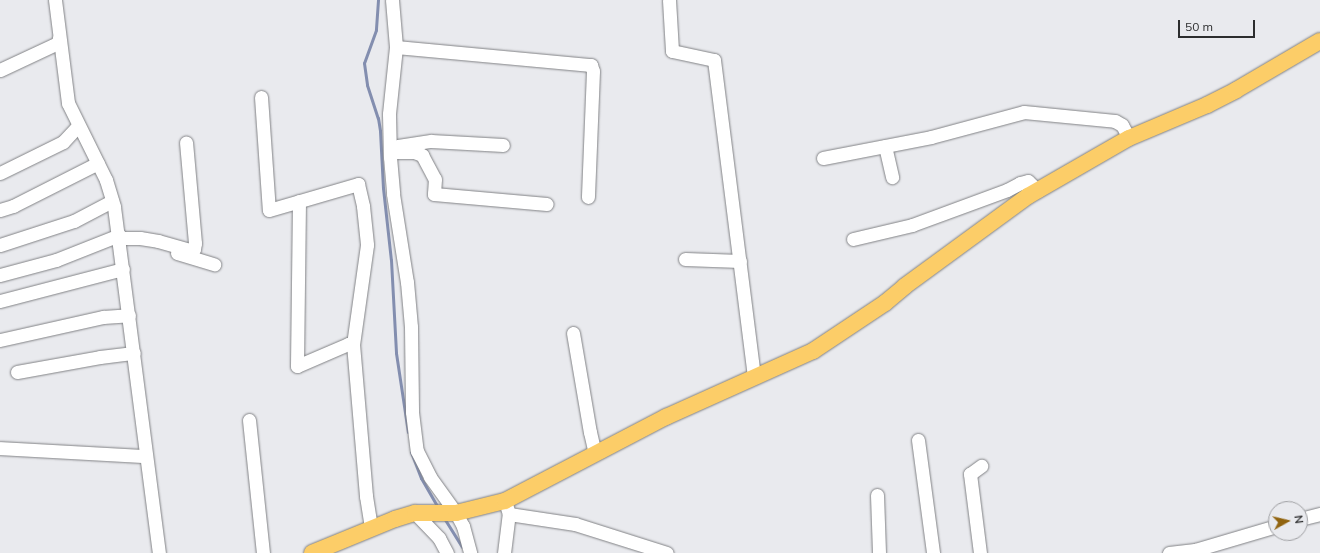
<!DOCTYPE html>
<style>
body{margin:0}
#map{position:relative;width:1320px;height:553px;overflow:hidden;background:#e9eaee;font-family:Mulish,sans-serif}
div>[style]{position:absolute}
.stream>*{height:3px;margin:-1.5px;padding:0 1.5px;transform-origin:1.5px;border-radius:1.5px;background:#838eaf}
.roads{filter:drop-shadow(0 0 1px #818285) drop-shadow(0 0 1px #818285)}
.minor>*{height:13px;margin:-6.5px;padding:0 6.5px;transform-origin:6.5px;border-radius:6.5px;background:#fff}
.major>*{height:16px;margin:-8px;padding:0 8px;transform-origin:8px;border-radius:8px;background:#fccd68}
span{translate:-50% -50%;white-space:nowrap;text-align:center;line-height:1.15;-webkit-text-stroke:4px #e9eaee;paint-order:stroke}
.north{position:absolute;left:1268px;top:501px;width:40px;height:40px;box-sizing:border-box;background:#e9eaee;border:1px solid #9d9ea1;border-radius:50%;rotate:82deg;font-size:11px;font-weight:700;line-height:16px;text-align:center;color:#2c2d2e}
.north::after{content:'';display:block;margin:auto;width:14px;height:18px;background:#91640f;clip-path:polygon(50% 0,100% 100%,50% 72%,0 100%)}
.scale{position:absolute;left:1178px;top:20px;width:77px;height:18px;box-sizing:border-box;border:2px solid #2c2d2e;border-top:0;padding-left:5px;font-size:12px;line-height:14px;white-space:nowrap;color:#2c2d2e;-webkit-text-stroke:3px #e9eaee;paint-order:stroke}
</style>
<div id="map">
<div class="stream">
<div style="left:378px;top:0;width:30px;rotate:94deg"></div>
<div style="left:376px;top:30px;width:35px;rotate:110deg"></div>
<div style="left:364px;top:63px;width:22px;rotate:82deg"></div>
<div style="left:367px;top:85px;width:35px;rotate:72deg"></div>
<div style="left:378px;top:118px;width:13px;rotate:81deg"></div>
<div style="left:380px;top:131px;width:57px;rotate:87deg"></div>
<div style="left:383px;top:188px;width:72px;rotate:83.7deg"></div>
<div style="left:391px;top:260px;width:93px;rotate:86.9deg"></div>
<div style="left:396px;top:353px;width:80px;rotate:81.4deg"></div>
<div style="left:411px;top:452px;width:28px;rotate:69deg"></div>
<div style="left:421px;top:478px;width:34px;rotate:60deg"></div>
<div style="left:444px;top:518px;width:34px;rotate:58deg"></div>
</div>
<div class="roads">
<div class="minor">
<div style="left:55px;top:0;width:104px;rotate:82.8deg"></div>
<div style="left:68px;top:103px;width:86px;rotate:63.7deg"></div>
<div style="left:106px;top:180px;width:28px;rotate:73deg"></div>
<div style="left:114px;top:207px;width:349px;rotate:82.6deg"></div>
<div style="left:392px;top:0;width:47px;rotate:85.1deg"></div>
<div style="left:396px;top:47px;width:67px;rotate:96deg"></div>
<div style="left:389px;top:114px;width:43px;rotate:88.7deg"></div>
<div style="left:390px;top:157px;width:37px;rotate:85deg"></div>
<div style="left:393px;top:194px;width:89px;rotate:81deg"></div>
<div style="left:407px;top:282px;width:45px;rotate:84.9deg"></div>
<div style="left:411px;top:327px;width:85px;rotate:89.3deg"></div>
<div style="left:412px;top:412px;width:39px;rotate:83deg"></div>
<div style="left:417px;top:451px;width:29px;rotate:63deg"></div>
<div style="left:430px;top:477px;width:44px;rotate:54.2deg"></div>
<div style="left:456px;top:513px;width:15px;rotate:62deg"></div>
<div style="left:463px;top:526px;width:28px;rotate:75deg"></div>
<div style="left:669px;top:0;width:51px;rotate:86.6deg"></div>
<div style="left:672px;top:51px;width:43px;rotate:12.1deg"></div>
<div style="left:714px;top:60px;width:320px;rotate:82.8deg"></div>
<div style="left:396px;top:47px;width:196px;rotate:5.3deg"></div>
<div style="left:591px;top:65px;width:6px;rotate:72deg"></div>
<div style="left:593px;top:71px;width:126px;rotate:92.3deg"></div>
<div style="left:0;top:70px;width:64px;rotate:-25deg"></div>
<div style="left:58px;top:43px;width:5px;rotate:-79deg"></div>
<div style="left:261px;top:97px;width:113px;rotate:86deg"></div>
<div style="left:269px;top:210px;width:93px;rotate:-16.3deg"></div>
<div style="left:358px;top:184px;width:23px;rotate:77deg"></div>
<div style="left:363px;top:206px;width:39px;rotate:84deg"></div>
<div style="left:367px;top:245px;width:100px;rotate:98deg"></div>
<div style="left:353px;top:344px;width:153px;rotate:85.1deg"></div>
<div style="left:366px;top:496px;width:32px;rotate:81deg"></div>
<div style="left:398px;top:146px;width:33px;rotate:-9deg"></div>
<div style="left:431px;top:141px;width:72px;rotate:3.2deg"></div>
<div style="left:885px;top:146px;width:32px;rotate:77deg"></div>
<div style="left:390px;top:152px;width:24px"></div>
<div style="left:414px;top:152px;width:9px;rotate:21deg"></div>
<div style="left:422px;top:155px;width:27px;rotate:62deg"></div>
<div style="left:435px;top:179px;width:15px;rotate:94deg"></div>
<div style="left:434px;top:194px;width:113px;rotate:5.1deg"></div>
<div style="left:823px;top:158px;width:110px;rotate:-11deg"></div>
<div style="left:931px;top:137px;width:96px;rotate:-15deg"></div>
<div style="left:1024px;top:112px;width:91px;rotate:5.6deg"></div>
<div style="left:1115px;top:121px;width:8px;rotate:30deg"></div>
<div style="left:1122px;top:125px;width:15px;rotate:62deg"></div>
<div style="left:0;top:173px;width:70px;rotate:-26.2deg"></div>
<div style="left:63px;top:142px;width:22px;rotate:-47deg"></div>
<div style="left:299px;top:201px;width:165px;rotate:90.7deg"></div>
<div style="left:297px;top:366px;width:56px;rotate:-23.3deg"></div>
<div style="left:348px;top:344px;width:5px"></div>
<div style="left:0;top:210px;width:14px;rotate:-17deg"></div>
<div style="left:13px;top:206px;width:95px;rotate:-26.8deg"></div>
<div style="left:119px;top:238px;width:21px"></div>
<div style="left:140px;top:238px;width:18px;rotate:9deg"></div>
<div style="left:158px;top:241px;width:33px;rotate:16deg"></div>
<div style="left:190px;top:250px;width:4px;rotate:-14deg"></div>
<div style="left:194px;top:249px;width:6px;rotate:-81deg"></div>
<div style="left:195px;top:243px;width:101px;rotate:-95.1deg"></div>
<div style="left:853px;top:239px;width:61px;rotate:-13.3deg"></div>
<div style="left:912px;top:225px;width:101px;rotate:-20.2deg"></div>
<div style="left:1007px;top:190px;width:15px;rotate:-28deg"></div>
<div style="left:1020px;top:183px;width:8px;rotate:-14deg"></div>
<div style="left:1028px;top:181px;width:14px;rotate:45deg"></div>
<div style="left:0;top:245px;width:78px;rotate:-18deg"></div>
<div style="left:74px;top:221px;width:43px;rotate:-27.8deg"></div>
<div style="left:177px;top:253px;width:39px;rotate:17deg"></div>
<div style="left:685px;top:259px;width:55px;rotate:2.1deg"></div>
<div style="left:0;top:275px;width:58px;rotate:-15deg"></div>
<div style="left:56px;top:260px;width:68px;rotate:-21.6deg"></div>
<div style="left:0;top:301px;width:127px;rotate:-14.6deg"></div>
<div style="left:573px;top:333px;width:100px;rotate:80.3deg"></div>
<div style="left:590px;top:432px;width:22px;rotate:77deg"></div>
<div style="left:0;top:340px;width:106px;rotate:-12.6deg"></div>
<div style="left:103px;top:317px;width:26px;rotate:-4deg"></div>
<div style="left:17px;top:372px;width:84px;rotate:-10.2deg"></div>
<div style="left:100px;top:357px;width:34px;rotate:-7deg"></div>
<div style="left:249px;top:420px;width:134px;rotate:84deg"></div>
<div style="left:918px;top:440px;width:114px;rotate:82.4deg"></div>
<div style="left:0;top:448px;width:145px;rotate:3.2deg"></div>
<div style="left:877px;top:495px;width:58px;rotate:88deg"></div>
<div style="left:505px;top:501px;width:14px;rotate:73deg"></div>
<div style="left:509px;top:514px;width:67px;rotate:8.6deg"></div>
<div style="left:575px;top:524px;width:96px;rotate:17.5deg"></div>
<div style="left:415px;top:513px;width:35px;rotate:46deg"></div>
<div style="left:439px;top:538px;width:17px;rotate:62deg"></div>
<div style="left:1300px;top:519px;width:21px;rotate:-14deg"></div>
<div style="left:504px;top:553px;width:39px;rotate:-83deg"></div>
<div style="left:980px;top:553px;width:80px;rotate:-97.2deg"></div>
<div style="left:970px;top:474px;width:14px;rotate:-36deg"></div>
<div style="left:1169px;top:553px;width:26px;rotate:-7deg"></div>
<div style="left:1195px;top:550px;width:84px;rotate:-16.5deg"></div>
</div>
<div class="major">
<div style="left:312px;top:553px;width:90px;rotate:-22.3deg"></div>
<div style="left:395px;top:519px;width:21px;rotate:-17deg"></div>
<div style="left:415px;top:513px;width:41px"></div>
<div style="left:456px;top:513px;width:50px;rotate:-13.8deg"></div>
<div style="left:505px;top:501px;width:182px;rotate:-27.6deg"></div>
<div style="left:666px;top:417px;width:161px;rotate:-24.2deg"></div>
<div style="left:813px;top:351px;width:87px;rotate:-33.7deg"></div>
<div style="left:885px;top:303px;width:26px;rotate:-40deg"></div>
<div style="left:905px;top:286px;width:152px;rotate:-36.2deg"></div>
<div style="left:1028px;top:196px;width:116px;rotate:-29.9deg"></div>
<div style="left:1129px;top:138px;width:85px;rotate:-22.9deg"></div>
<div style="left:1207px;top:105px;width:33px;rotate:-27deg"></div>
<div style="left:1236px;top:90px;width:97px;rotate:-30.3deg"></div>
</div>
</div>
<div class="north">N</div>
<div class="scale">50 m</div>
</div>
